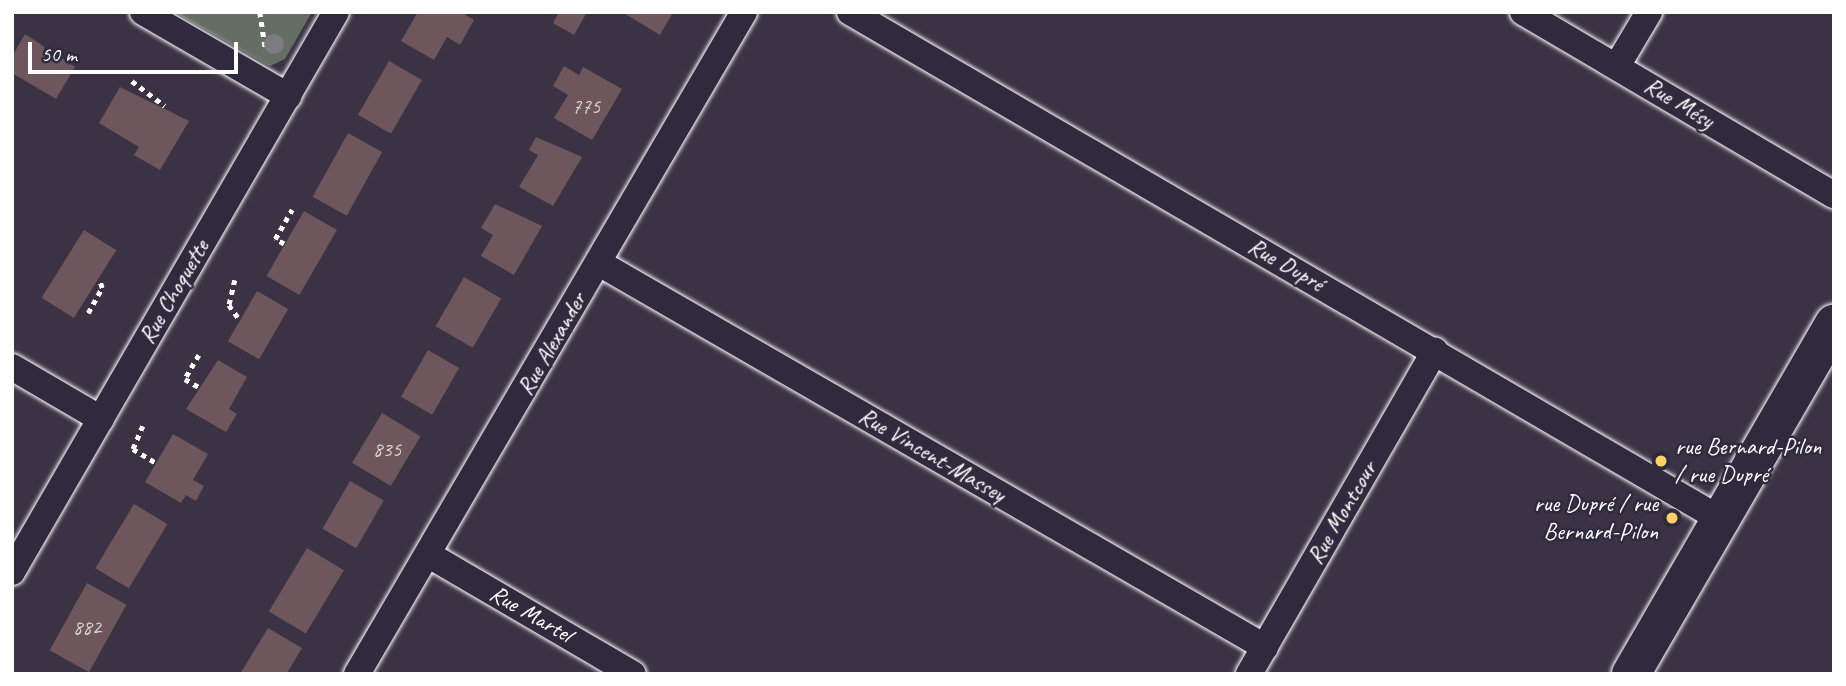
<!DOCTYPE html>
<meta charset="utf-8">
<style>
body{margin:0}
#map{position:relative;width:1846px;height:686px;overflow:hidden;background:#3b3343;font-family:Caveat,sans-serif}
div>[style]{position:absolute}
.green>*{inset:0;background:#646e62}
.building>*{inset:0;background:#6d565c;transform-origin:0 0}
.path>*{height:4.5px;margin-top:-2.25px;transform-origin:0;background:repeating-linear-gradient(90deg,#fff 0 5px,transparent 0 10px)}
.roads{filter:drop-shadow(0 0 2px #fff) drop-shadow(0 0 2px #fff)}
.street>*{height:26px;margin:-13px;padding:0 13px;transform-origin:13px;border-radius:13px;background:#2f2a3d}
.secondary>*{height:38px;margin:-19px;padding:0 19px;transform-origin:19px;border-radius:19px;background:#2f2a3d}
.trees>*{width:20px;height:20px;margin:-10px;border-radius:50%;background:#7c7b7f}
.dots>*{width:19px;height:19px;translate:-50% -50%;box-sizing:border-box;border:4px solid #2f2a3d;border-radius:50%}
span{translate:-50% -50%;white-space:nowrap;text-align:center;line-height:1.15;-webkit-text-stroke:5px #2f2a3d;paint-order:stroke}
.number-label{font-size:21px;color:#dad5d6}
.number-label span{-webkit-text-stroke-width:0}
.street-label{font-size:24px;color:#fff}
.poi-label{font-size:24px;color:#fff}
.left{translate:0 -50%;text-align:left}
.right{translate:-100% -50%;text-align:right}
.frame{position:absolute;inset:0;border:14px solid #fff;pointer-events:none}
.scale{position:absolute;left:28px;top:42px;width:210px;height:32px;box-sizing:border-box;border:4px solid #fff;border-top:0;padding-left:9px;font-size:21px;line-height:24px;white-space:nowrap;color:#fff;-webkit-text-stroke:5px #2f2a3d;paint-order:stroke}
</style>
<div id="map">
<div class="green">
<div style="clip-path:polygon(174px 12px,312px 12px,285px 59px,270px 66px)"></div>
</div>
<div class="building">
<div style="clip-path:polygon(418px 12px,461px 12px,474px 20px,460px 45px,447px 37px,434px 60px,401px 41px)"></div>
<div style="clip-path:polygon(559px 12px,587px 12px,574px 35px,553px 23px)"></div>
<div style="clip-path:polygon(622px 12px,673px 12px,660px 35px)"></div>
<div style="clip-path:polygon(25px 34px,75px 67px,56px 99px,12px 73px,12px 57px)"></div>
<div style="left:389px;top:61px;width:38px;height:62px;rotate:30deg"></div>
<div style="clip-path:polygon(564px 66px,579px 75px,583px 67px,622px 89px,592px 140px,554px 118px,568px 95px,553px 86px)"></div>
<div style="clip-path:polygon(120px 87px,189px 121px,160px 170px,134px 155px,139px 147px,99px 123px)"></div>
<div style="left:348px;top:133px;width:39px;height:73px;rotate:29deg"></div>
<div style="clip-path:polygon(536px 137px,582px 157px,553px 206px,519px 187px,538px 155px,529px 150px)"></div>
<div style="clip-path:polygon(495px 204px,542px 226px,514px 275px,481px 256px,493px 235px,481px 228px)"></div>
<div style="left:304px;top:211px;width:38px;height:75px;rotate:30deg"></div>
<div style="left:84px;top:230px;width:38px;height:80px;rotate:32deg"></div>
<div style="left:464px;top:277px;width:43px;height:57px;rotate:30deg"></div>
<div style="left:257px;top:291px;width:36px;height:58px;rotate:30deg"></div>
<div style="left:428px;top:350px;width:36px;height:54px;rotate:30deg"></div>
<div style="clip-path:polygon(218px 360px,247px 377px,229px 409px,237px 414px,226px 432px,186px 409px)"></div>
<div style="left:382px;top:413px;width:45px;height:58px;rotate:31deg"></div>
<div style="clip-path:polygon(173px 434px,208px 454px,193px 480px,204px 486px,196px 501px,186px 495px,181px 503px,145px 482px)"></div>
<div style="left:350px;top:481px;width:39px;height:55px;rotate:30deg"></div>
<div style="left:134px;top:504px;width:39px;height:75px;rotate:31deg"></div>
<div style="left:307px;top:548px;width:43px;height:74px;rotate:31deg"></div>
<div style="left:87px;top:583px;width:45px;height:77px;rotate:29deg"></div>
<div style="clip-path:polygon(268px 628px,302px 648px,287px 673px,240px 674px)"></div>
</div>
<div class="path">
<div style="left:260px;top:12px;width:40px;rotate:81.5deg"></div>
<div style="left:132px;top:81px;width:41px;rotate:37.1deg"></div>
<div style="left:284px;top:244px;width:10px;rotate:-151deg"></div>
<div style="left:275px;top:239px;width:34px;rotate:-60deg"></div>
<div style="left:235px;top:280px;width:26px;rotate:103deg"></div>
<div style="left:229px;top:305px;width:19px;rotate:54deg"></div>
<div style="left:88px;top:313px;width:29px;rotate:-61deg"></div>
<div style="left:102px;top:288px;width:9px;rotate:-108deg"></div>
<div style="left:199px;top:355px;width:28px;rotate:120deg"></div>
<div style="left:185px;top:379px;width:16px;rotate:30deg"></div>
<div style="left:143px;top:426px;width:25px;rotate:113deg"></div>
<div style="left:133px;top:449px;width:27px;rotate:31deg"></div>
</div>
<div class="roads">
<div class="street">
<div style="left:143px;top:12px;width:168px;rotate:30.1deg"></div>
<div style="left:850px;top:12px;width:1007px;rotate:30.23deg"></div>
<div style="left:1523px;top:12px;width:361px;rotate:30.5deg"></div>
<div style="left:1617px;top:66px;width:63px;rotate:-59.3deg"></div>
<div style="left:599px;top:263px;width:769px;rotate:29.97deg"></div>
<div style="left:12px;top:367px;width:103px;rotate:30.3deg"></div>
<div style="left:429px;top:555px;width:236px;rotate:30.3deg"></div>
<div style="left:12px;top:572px;width:647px;rotate:-59.95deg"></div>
<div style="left:357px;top:674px;width:767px;rotate:-59.69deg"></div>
<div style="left:1249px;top:674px;width:373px;rotate:-60.1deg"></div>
</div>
<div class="secondary">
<div style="left:1631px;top:674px;width:405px;rotate:-59.9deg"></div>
</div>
</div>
<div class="trees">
<div style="left:274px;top:44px"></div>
</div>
<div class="dots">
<div style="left:1661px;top:461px;background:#ffd166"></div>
<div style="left:1672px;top:518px;background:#ffd166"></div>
</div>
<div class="number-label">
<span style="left:586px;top:106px">775</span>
<span style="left:387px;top:449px">835</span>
<span style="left:87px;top:627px">882</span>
</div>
<div class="street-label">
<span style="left:1679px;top:103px;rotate:31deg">Rue Mésy</span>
<span style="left:1286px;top:265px;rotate:30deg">Rue Dupré</span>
<span style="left:174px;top:292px;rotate:-60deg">Rue Choquette</span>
<span style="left:552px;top:344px;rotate:-60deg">Rue Alexander</span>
<span style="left:932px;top:455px;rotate:30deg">Rue Vincent-Massey</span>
<span style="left:1342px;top:513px;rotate:-60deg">Rue Montcour</span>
<span style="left:531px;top:614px;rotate:30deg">Rue Martel</span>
</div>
<div class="poi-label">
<span class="left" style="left:1675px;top:461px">rue Bernard-Pilon<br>/ rue Dupré</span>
<span class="right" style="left:1658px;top:518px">rue Dupré / rue<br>Bernard-Pilon</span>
</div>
<div class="frame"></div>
<div class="scale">50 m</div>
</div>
